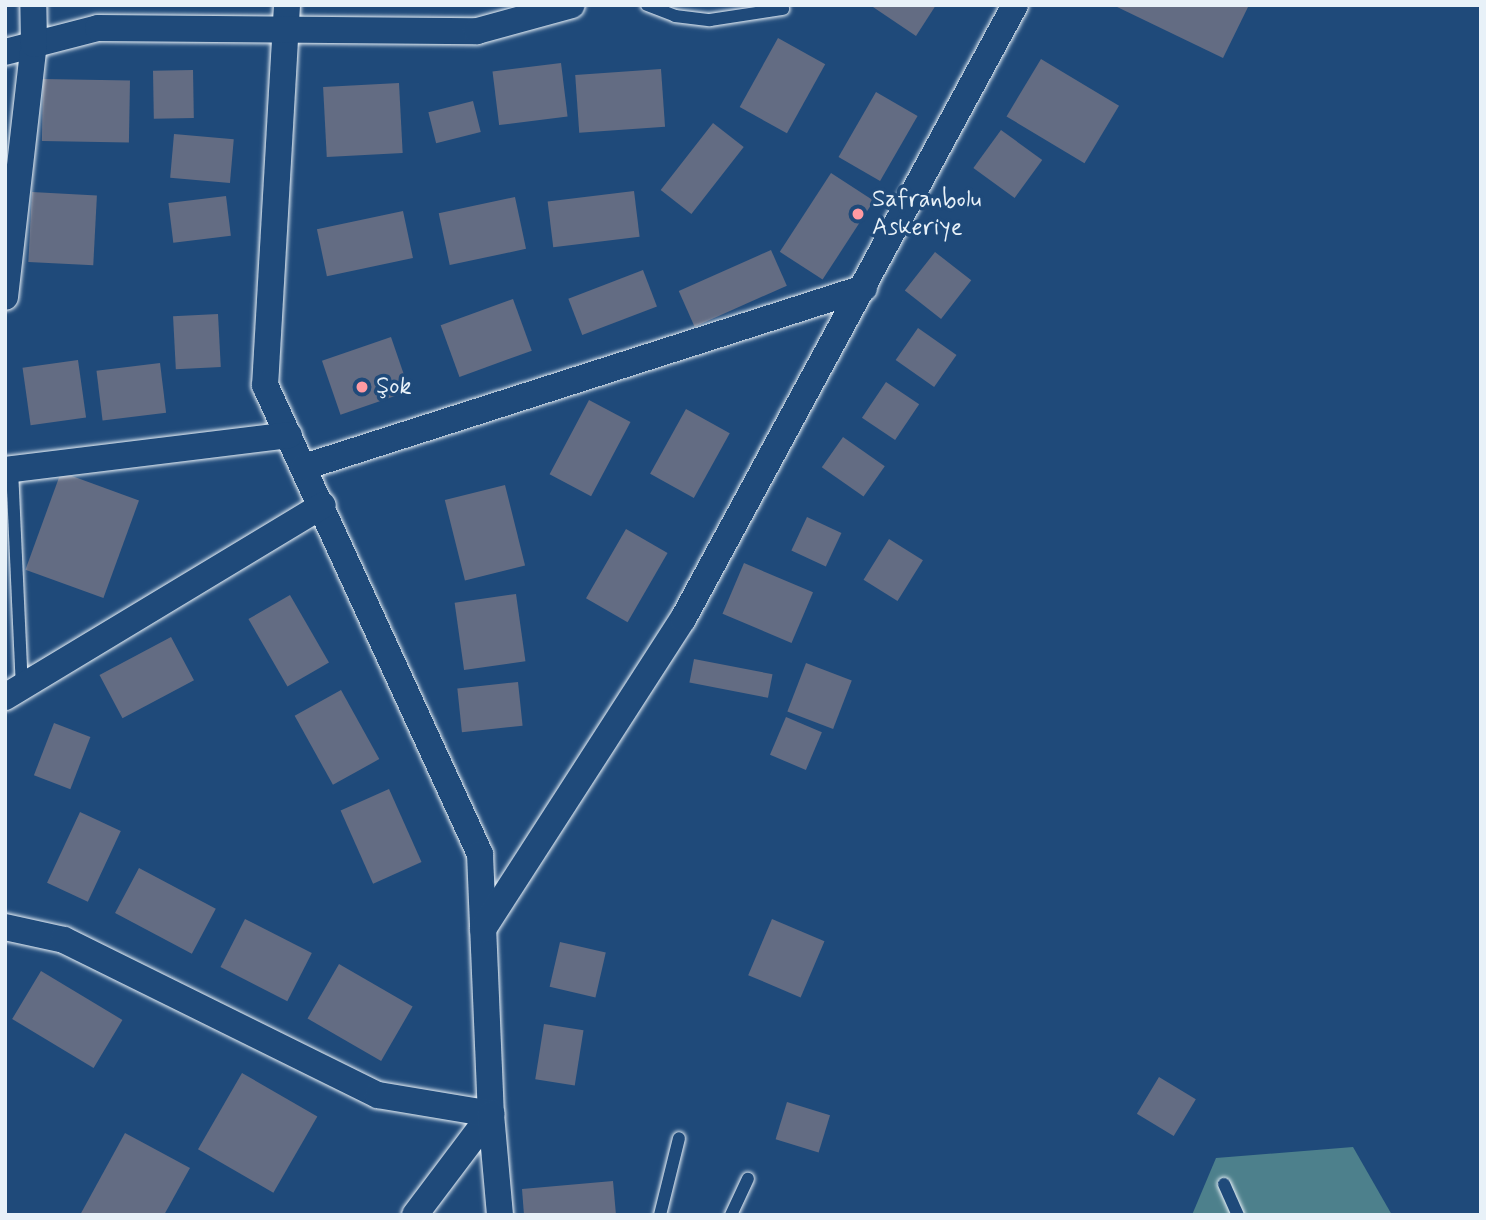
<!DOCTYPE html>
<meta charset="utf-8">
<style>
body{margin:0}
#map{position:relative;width:1486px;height:1220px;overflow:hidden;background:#1f4a7a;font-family:Mynerve,sans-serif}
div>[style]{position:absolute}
.green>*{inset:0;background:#4d808c}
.building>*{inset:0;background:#636c83;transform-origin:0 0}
.roads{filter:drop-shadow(0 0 2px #e8f1f8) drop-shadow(0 0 2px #e8f1f8)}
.service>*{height:12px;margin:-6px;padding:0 6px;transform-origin:6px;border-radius:6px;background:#1f4a7a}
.minor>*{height:26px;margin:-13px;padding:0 13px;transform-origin:13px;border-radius:13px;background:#1f4a7a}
.dots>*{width:19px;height:19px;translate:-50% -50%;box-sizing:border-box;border:4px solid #1f4a7a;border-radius:50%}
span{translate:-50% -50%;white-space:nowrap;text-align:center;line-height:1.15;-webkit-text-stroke:7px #1f4a7a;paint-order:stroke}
.poi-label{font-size:24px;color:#e8f1f8}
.left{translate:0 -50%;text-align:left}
.frame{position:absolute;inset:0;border:7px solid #e8f1f8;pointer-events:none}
</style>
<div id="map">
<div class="green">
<div style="clip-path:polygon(1353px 1147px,1392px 1215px,1192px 1215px,1216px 1158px)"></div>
</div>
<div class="building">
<div style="clip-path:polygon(870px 5px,936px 5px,916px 36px)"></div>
<div style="clip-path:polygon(1113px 5px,1249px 5px,1223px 58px)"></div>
<div style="left:778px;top:38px;width:54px;height:79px;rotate:29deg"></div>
<div style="left:1041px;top:59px;width:91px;height:67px;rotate:31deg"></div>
<div style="left:561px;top:63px;width:54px;height:69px;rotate:83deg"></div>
<div style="left:661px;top:69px;width:58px;height:86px;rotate:86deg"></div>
<div style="left:193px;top:70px;width:48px;height:40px;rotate:89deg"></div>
<div style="left:43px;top:79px;width:87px;height:62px;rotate:1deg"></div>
<div style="left:399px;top:83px;width:70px;height:76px;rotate:87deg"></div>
<div style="left:876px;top:92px;width:48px;height:75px;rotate:30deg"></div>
<div style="left:473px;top:101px;width:32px;height:46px;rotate:76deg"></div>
<div style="left:713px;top:123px;width:39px;height:85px;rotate:38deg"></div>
<div style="left:1001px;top:130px;width:51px;height:47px;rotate:36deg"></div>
<div style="left:174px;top:134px;width:60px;height:44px;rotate:5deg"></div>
<div style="left:831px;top:173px;width:51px;height:94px;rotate:33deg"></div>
<div style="left:634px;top:191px;width:46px;height:87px;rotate:83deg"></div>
<div style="left:32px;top:192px;width:65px;height:70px;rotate:3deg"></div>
<div style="left:226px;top:196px;width:40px;height:58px;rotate:83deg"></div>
<div style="left:515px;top:197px;width:53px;height:78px;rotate:78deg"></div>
<div style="left:403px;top:211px;width:48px;height:88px;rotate:78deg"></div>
<div style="left:771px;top:250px;width:39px;height:101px;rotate:66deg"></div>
<div style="left:935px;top:252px;width:46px;height:49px;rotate:38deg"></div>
<div style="left:643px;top:270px;width:39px;height:80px;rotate:69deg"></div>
<div style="left:513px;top:299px;width:55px;height:77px;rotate:70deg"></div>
<div style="left:218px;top:314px;width:53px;height:45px;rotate:87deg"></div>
<div style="left:918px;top:328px;width:47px;height:39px;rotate:35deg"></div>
<div style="left:391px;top:337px;width:57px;height:73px;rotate:71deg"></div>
<div style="left:78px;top:360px;width:58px;height:56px;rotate:82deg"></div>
<div style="left:160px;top:363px;width:50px;height:64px;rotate:83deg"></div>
<div style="left:886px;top:382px;width:40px;height:43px;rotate:34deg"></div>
<div style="left:589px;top:400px;width:47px;height:84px;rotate:28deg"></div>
<div style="left:686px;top:409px;width:50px;height:74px;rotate:29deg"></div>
<div style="left:843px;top:437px;width:51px;height:37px;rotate:35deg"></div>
<div style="left:61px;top:472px;width:83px;height:104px;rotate:20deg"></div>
<div style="left:505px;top:485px;width:83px;height:62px;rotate:76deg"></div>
<div style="left:807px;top:517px;width:38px;height:37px;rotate:25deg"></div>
<div style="left:626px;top:529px;width:48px;height:80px;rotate:30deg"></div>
<div style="left:889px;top:539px;width:40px;height:48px;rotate:32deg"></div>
<div style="left:744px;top:563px;width:75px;height:55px;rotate:23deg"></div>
<div style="left:516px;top:594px;width:68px;height:62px;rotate:82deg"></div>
<div style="left:290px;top:595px;width:78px;height:48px;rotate:60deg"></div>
<div style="left:171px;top:637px;width:49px;height:81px;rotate:62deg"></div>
<div style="left:694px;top:659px;width:80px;height:24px;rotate:11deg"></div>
<div style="left:806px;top:663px;width:49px;height:52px;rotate:21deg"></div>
<div style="left:518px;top:682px;width:44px;height:61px;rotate:84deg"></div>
<div style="left:341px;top:690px;width:79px;height:53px;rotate:61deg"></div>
<div style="left:786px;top:717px;width:39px;height:41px;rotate:23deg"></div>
<div style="left:54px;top:723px;width:39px;height:56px;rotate:21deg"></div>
<div style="left:389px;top:789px;width:80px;height:53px;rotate:66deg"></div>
<div style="left:80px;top:812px;width:45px;height:78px;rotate:25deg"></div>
<div style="left:139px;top:868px;width:87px;height:51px;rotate:28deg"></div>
<div style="left:245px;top:919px;width:75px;height:54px;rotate:27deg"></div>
<div style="left:772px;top:919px;width:57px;height:61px;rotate:23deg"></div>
<div style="left:560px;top:942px;width:47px;height:46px;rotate:13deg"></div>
<div style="left:339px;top:964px;width:85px;height:63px;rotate:30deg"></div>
<div style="left:41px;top:971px;width:95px;height:56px;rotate:31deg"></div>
<div style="left:544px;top:1024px;width:40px;height:56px;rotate:9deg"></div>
<div style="left:242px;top:1073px;width:87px;height:88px;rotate:30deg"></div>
<div style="left:1159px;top:1077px;width:43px;height:43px;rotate:31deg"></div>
<div style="left:787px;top:1102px;width:45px;height:39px;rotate:17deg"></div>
<div style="clip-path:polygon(125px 1133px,190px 1168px,164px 1215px,80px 1215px)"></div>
<div style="clip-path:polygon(613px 1181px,616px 1215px,524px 1215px,522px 1189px)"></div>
</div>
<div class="roads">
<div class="service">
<div style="left:647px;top:5px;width:30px;rotate:21deg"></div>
<div style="left:675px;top:16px;width:35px;rotate:7deg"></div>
<div style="left:710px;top:20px;width:74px;rotate:-8.6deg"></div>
<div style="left:12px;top:469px;width:217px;rotate:87.4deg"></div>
<div style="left:1224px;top:1184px;width:34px;rotate:66deg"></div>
<div style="left:660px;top:1215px;width:79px;rotate:-76.1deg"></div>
<div style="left:731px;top:1215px;width:40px;rotate:-65deg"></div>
</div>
<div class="minor">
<div style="left:287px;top:5px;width:381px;rotate:93.3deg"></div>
<div style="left:265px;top:385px;width:516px;rotate:65.37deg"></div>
<div style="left:480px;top:854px;width:260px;rotate:87.6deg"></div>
<div style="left:491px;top:1114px;width:126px;rotate:127deg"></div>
<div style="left:5px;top:52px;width:96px;rotate:-14.5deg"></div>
<div style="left:98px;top:28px;width:379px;rotate:0.5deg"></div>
<div style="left:477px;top:31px;width:98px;rotate:-15.3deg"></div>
<div style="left:5px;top:297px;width:255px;rotate:-83.5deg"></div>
<div style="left:34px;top:44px;width:39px;rotate:-91deg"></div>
<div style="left:304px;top:467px;width:588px;rotate:-17.73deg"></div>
<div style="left:5px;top:470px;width:286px;rotate:-7deg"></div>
<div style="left:5px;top:697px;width:371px;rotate:-31.1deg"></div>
<div style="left:5px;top:927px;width:60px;rotate:12.4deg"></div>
<div style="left:64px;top:940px;width:350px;rotate:26.3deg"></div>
<div style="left:378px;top:1095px;width:115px;rotate:9.5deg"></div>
<div style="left:491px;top:1114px;width:101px;rotate:84.9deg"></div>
<div style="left:483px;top:929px;width:369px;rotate:-57.2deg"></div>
<div style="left:683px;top:619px;width:698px;rotate:-61.6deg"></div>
</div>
</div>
<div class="dots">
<div style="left:858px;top:214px;background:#ff9aa2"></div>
<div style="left:362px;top:387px;background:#ff9aa2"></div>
</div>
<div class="poi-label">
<span class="left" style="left:872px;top:214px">Safranbolu<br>Askeriye</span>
<span class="left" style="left:376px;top:387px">Şok</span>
</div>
<div class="frame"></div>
</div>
